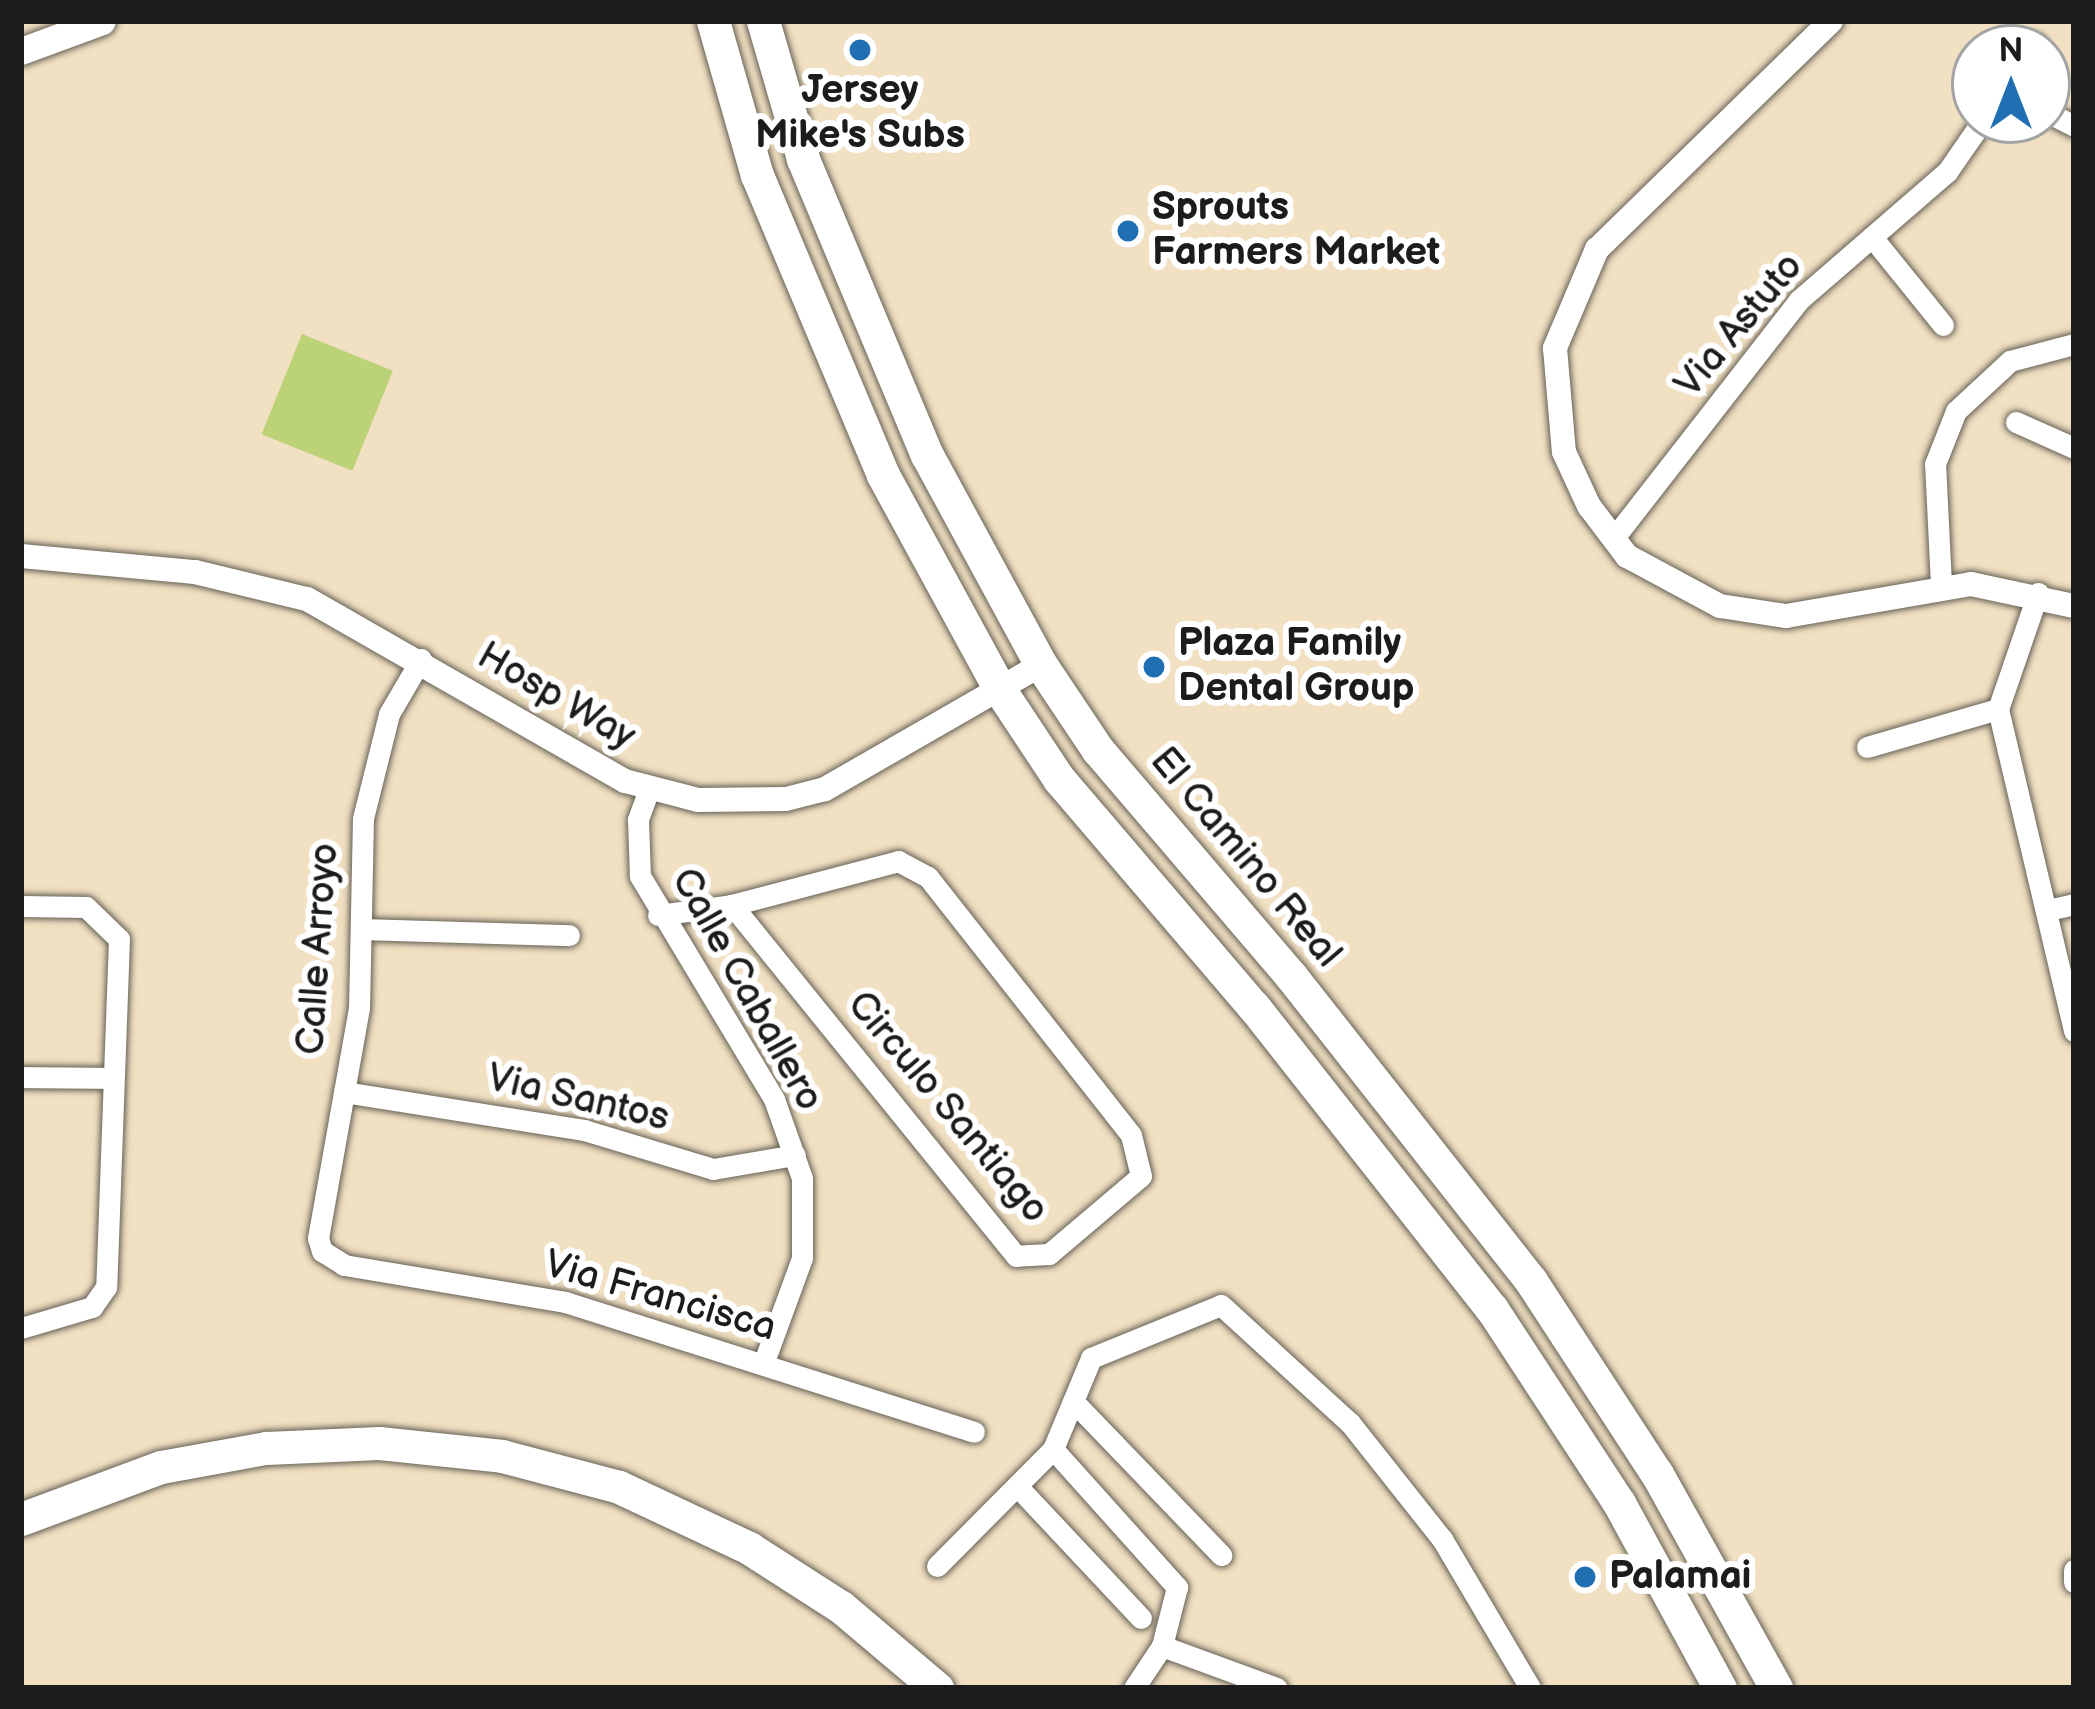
<!DOCTYPE html>
<style>
body{margin:0}
#map{position:relative;width:2095px;height:1709px;overflow:hidden;background:#f1e0c2;font-family:"Balsamiq Sans",sans-serif}
div>[style]{position:absolute}
.green>*{inset:0;background:#bcd276;transform-origin:0 0}
.roads{filter:drop-shadow(0 0 3px #676156) drop-shadow(0 0 3px #676156)}
.minor>*{height:21px;margin:-10.5px;padding:0 10.5px;transform-origin:10.5px;border-radius:10.5px;background:#fff}
.tertiary>*{height:24px;margin:-12px;padding:0 12px;transform-origin:12px;border-radius:12px;background:#fff}
.secondary>*{height:27px;margin:-13.5px;padding:0 13.5px;transform-origin:13.5px;border-radius:13.5px;background:#fff}
.primary>*{height:33px;margin:-16.5px;padding:0 16.5px;transform-origin:16.5px;border-radius:16.5px;background:#fff}
.dots>*{width:33px;height:33px;translate:-50% -50%;box-sizing:border-box;border:6px solid #fff;border-radius:50%}
span{translate:-50% -50%;white-space:nowrap;text-align:center;line-height:1.15;-webkit-text-stroke:12px #fff;paint-order:stroke}
.poi-label{font-size:39px;color:#1c1c1c;font-weight:700}
.left{translate:0 -50%;text-align:left}
.street-label{font-size:39px;color:#1c1c1c}
.frame{position:absolute;inset:0;border:24px solid #1c1c1c;pointer-events:none}
.north{position:absolute;left:1951px;top:24px;width:120px;height:120px;box-sizing:border-box;background:#fff;border:3px solid #a4a4a4;border-radius:50%;rotate:0deg;font-size:33px;font-weight:700;line-height:48px;text-align:center;color:#1c1c1c}
.north::after{content:'';display:block;margin:auto;width:42px;height:54px;background:#1f6fb2;clip-path:polygon(50% 0,100% 100%,50% 72%,0 100%)}
</style>
<div id="map">
<div class="green">
<div style="left:302px;top:334px;width:98px;height:108px;rotate:22deg"></div>
</div>
<div class="roads">
<div class="minor">
<div style="left:2033px;top:48px;width:4px;rotate:-56deg"></div>
<div style="left:2047px;top:112px;width:30px;rotate:27deg"></div>
<div style="left:1872px;top:237px;width:113px;rotate:51.1deg"></div>
<div style="left:2016px;top:422px;width:64px;rotate:24.1deg"></div>
<div style="left:1613px;top:539px;width:303px;rotate:-52.1deg"></div>
<div style="left:1799px;top:300px;width:196px;rotate:-40.9deg"></div>
<div style="left:1947px;top:172px;width:63px;rotate:-55.3deg"></div>
<div style="left:1941px;top:585px;width:121px;rotate:-92.8deg"></div>
<div style="left:1935px;top:464px;width:57px;rotate:-68.4deg"></div>
<div style="left:1956px;top:411px;width:74px;rotate:-42.8deg"></div>
<div style="left:2010px;top:361px;width:66px;rotate:-14.9deg"></div>
<div style="left:2038px;top:593px;width:123px;rotate:109deg"></div>
<div style="left:1998px;top:709px;width:331px;rotate:76.7deg"></div>
<div style="left:421px;top:659px;width:64px;rotate:120.2deg"></div>
<div style="left:389px;top:714px;width:107px;rotate:104deg"></div>
<div style="left:363px;top:818px;width:190px;rotate:91.2deg"></div>
<div style="left:359px;top:1008px;width:234px;rotate:100.1deg"></div>
<div style="left:318px;top:1238px;width:14px;rotate:73deg"></div>
<div style="left:322px;top:1251px;width:26px;rotate:32deg"></div>
<div style="left:344px;top:1265px;width:224px;rotate:9.5deg"></div>
<div style="left:565px;top:1302px;width:429px;rotate:17.6deg"></div>
<div style="left:1867px;top:747px;width:136px;rotate:-16.2deg"></div>
<div style="left:649px;top:789px;width:33px;rotate:110deg"></div>
<div style="left:638px;top:820px;width:56px;rotate:88deg"></div>
<div style="left:640px;top:876px;width:260px;rotate:59deg"></div>
<div style="left:774px;top:1099px;width:84px;rotate:70.5deg"></div>
<div style="left:802px;top:1178px;width:80px;rotate:90deg"></div>
<div style="left:802px;top:1258px;width:111px;rotate:110.1deg"></div>
<div style="left:898px;top:861px;width:34px;rotate:28deg"></div>
<div style="left:928px;top:877px;width:328px;rotate:51.8deg"></div>
<div style="left:1131px;top:1135px;width:42px;rotate:76.3deg"></div>
<div style="left:1141px;top:1176px;width:121px;rotate:139.7deg"></div>
<div style="left:1049px;top:1254px;width:33px;rotate:177deg"></div>
<div style="left:1016px;top:1256px;width:452px;rotate:-129deg"></div>
<div style="left:732px;top:905px;width:172px;rotate:-14.8deg"></div>
<div style="left:21px;top:906px;width:65px;rotate:0.9deg"></div>
<div style="left:86px;top:907px;width:46px;rotate:44.1deg"></div>
<div style="left:119px;top:939px;width:348px;rotate:92.1deg"></div>
<div style="left:106px;top:1287px;width:24px;rotate:125deg"></div>
<div style="left:92px;top:1307px;width:74px;rotate:163.5deg"></div>
<div style="left:2048px;top:910px;width:27px;rotate:-13deg"></div>
<div style="left:658px;top:915px;width:75px;rotate:-7.7deg"></div>
<div style="left:363px;top:929px;width:206px;rotate:1.7deg"></div>
<div style="left:21px;top:1077px;width:91px;rotate:0.6deg"></div>
<div style="left:344px;top:1092px;width:243px;rotate:9deg"></div>
<div style="left:584px;top:1130px;width:135px;rotate:16.8deg"></div>
<div style="left:713px;top:1169px;width:83px;rotate:-9.7deg"></div>
<div style="left:1073px;top:1401px;width:214px;rotate:46.1deg"></div>
<div style="left:1053px;top:1449px;width:186px;rotate:48.1deg"></div>
<div style="left:1177px;top:1587px;width:61px;rotate:104.3deg"></div>
<div style="left:1017px;top:1486px;width:181px;rotate:46.8deg"></div>
<div style="left:937px;top:1566px;width:165px;rotate:-45.2deg"></div>
<div style="left:1053px;top:1449px;width:99px;rotate:-67.3deg"></div>
<div style="left:1091px;top:1358px;width:140px;rotate:-22.2deg"></div>
<div style="left:1221px;top:1305px;width:175px;rotate:42.5deg"></div>
<div style="left:1350px;top:1423px;width:148px;rotate:51.6deg"></div>
<div style="left:1442px;top:1539px;width:173px;rotate:59.4deg"></div>
<div style="left:2074px;top:1570px;width:12px;rotate:90deg"></div>
<div style="left:1134px;top:1688px;width:50px;rotate:-56.3deg"></div>
<div style="left:1162px;top:1646px;width:122px;rotate:20.1deg"></div>
</div>
<div class="tertiary">
<div style="left:1831px;top:21px;width:327px;rotate:135.7deg"></div>
<div style="left:1597px;top:249px;width:108px;rotate:113deg"></div>
<div style="left:1555px;top:348px;width:104px;rotate:85.1deg"></div>
<div style="left:1564px;top:452px;width:60px;rotate:65.2deg"></div>
<div style="left:1589px;top:506px;width:63px;rotate:52.8deg"></div>
<div style="left:1627px;top:556px;width:106px;rotate:28.3deg"></div>
<div style="left:1720px;top:606px;width:67px;rotate:8.6deg"></div>
<div style="left:1786px;top:616px;width:188px;rotate:-9.8deg"></div>
<div style="left:1971px;top:584px;width:105px;rotate:12.1deg"></div>
<div style="left:21px;top:556px;width:175px;rotate:5.3deg"></div>
<div style="left:195px;top:572px;width:115px;rotate:13.6deg"></div>
<div style="left:307px;top:599px;width:366px;rotate:29.8deg"></div>
<div style="left:625px;top:781px;width:75px;rotate:14.6deg"></div>
<div style="left:698px;top:800px;width:88px;rotate:-0.7deg"></div>
<div style="left:786px;top:799px;width:40px;rotate:-14.4deg"></div>
<div style="left:825px;top:789px;width:249px;rotate:-29.9deg"></div>
</div>
<div class="secondary">
<div style="left:21px;top:51px;width:86px;rotate:-20.3deg"></div>
</div>
<div class="primary">
<div style="left:713px;top:21px;width:160px;rotate:74.1deg"></div>
<div style="left:757px;top:175px;width:325px;rotate:67.2deg"></div>
<div style="left:883px;top:475px;width:245px;rotate:61.4deg"></div>
<div style="left:1000px;top:690px;width:107px;rotate:56.5deg"></div>
<div style="left:1059px;top:779px;width:300px;rotate:49.5deg"></div>
<div style="left:1254px;top:1007px;width:385px;rotate:51.8deg"></div>
<div style="left:1492px;top:1309px;width:232px;rotate:56.8deg"></div>
<div style="left:1619px;top:1503px;width:211px;rotate:61.4deg"></div>
<div style="left:763px;top:21px;width:144px;rotate:73.8deg"></div>
<div style="left:803px;top:159px;width:321px;rotate:67.3deg"></div>
<div style="left:927px;top:455px;width:239px;rotate:61.5deg"></div>
<div style="left:1041px;top:665px;width:102px;rotate:56.2deg"></div>
<div style="left:1098px;top:750px;width:297px;rotate:49.5deg"></div>
<div style="left:1291px;top:976px;width:388px;rotate:51.8deg"></div>
<div style="left:1531px;top:1281px;width:230px;rotate:56.9deg"></div>
<div style="left:1657px;top:1474px;width:245px;rotate:60.9deg"></div>
<div style="left:21px;top:1519px;width:149px;rotate:-20.4deg"></div>
<div style="left:161px;top:1467px;width:107px;rotate:-10.3deg"></div>
<div style="left:266px;top:1448px;width:113px;rotate:-2.5deg"></div>
<div style="left:379px;top:1443px;width:124px;rotate:6deg"></div>
<div style="left:502px;top:1456px;width:121px;rotate:14.8deg"></div>
<div style="left:619px;top:1487px;width:144px;rotate:25.1deg"></div>
<div style="left:749px;top:1548px;width:109px;rotate:32.7deg"></div>
<div style="left:841px;top:1607px;width:126px;rotate:40.2deg"></div>
</div>
</div>
<div class="dots">
<div style="left:860px;top:50px;background:#1f6fb2"></div>
<div style="left:1128px;top:231px;background:#1f6fb2"></div>
<div style="left:1154px;top:667px;background:#1f6fb2"></div>
<div style="left:1585px;top:1577px;background:#1f6fb2"></div>
</div>
<div class="poi-label">
<span style="left:860px;top:114px">Jersey<br>Mike's Subs</span>
<span class="left" style="left:1152px;top:231px">Sprouts<br>Farmers Market</span>
<span class="left" style="left:1178px;top:667px">Plaza Family<br>Dental Group</span>
<span class="left" style="left:1609px;top:1577px">Palamai</span>
</div>
<div class="street-label">
<span style="left:1740px;top:326px;rotate:-50deg">Via Astuto</span>
<span style="left:556px;top:697px;rotate:30deg">Hosp Way</span>
<span style="left:1245px;top:858px;rotate:50deg">El Camino Real</span>
<span style="left:319px;top:949px;rotate:-86deg">Calle Arroyo</span>
<span style="left:746px;top:990px;rotate:61deg">Calle Caballero</span>
<span style="left:578px;top:1099px;rotate:13deg">Via Santos</span>
<span style="left:947px;top:1108px;rotate:50deg">Circulo Santiago</span>
<span style="left:660px;top:1297px;rotate:16deg">Via Francisca</span>
</div>
<div class="frame"></div>
<div class="north">N</div>
</div>
